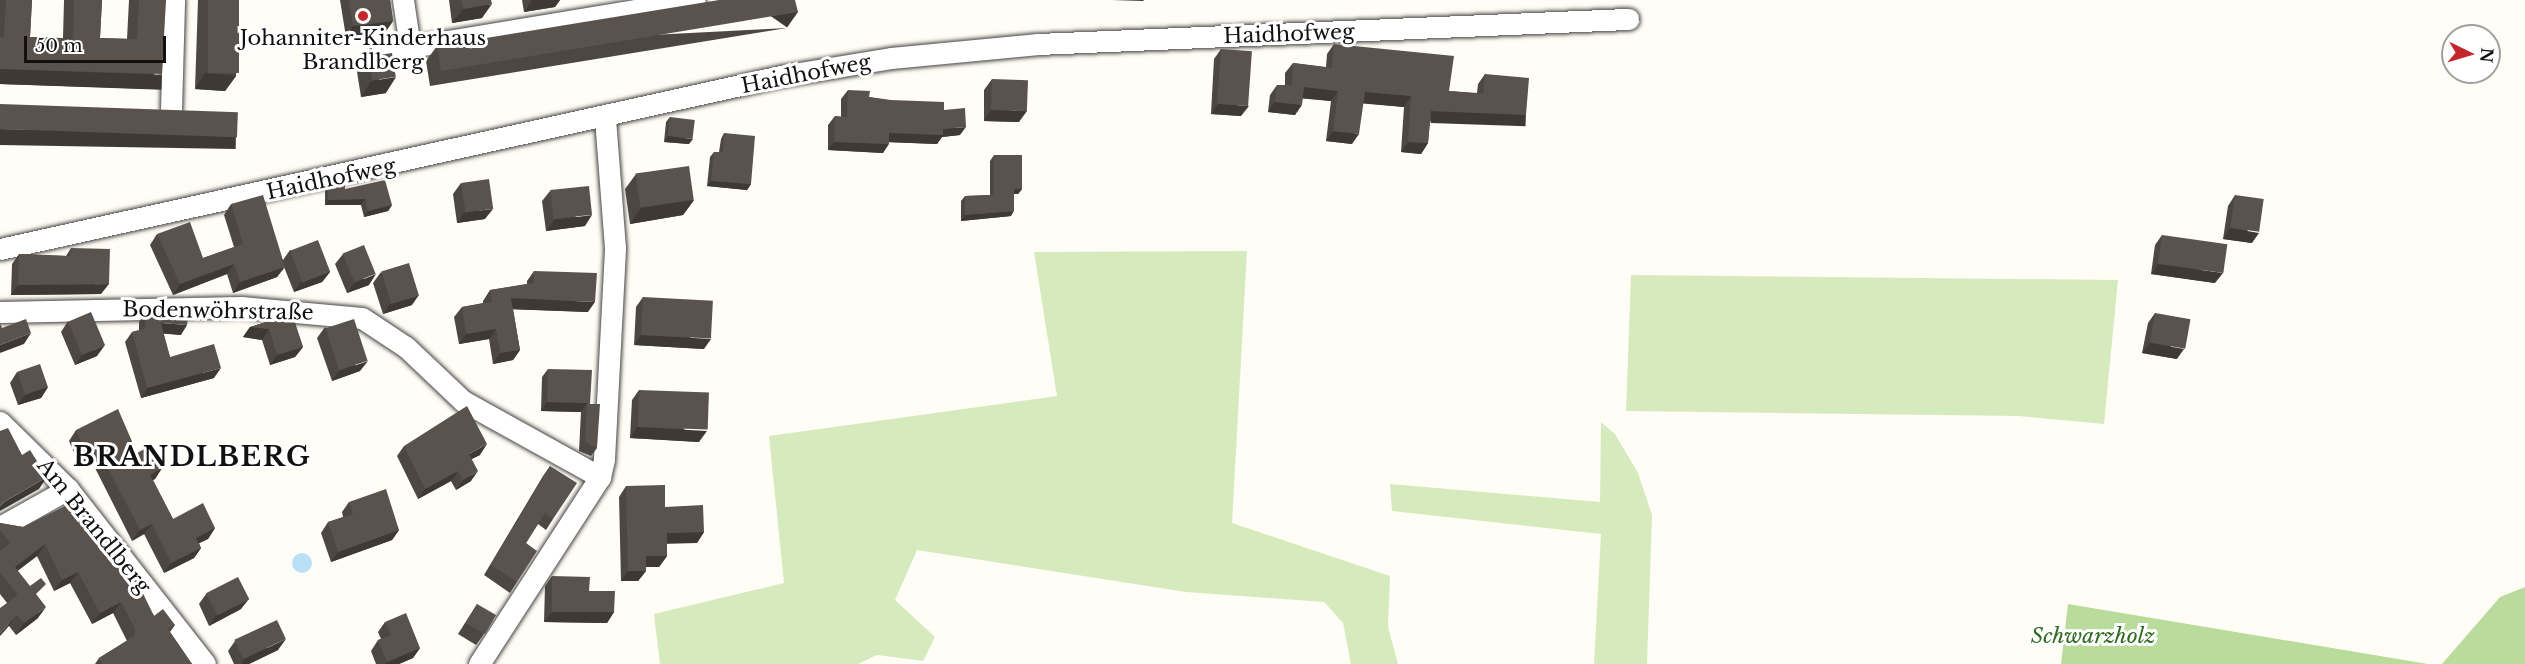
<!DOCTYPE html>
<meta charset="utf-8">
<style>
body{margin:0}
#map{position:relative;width:2525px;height:664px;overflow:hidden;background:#fffdf5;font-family:"Libre Baskerville",serif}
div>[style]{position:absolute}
.green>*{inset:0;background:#d5ebbd}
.forest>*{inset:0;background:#b9dc9c}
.water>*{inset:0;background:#b9e0f7}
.round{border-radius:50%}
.roads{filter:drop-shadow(0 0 2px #444) drop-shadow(0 0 2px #444)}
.minor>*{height:21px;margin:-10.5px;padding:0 10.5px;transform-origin:10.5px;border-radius:10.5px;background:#fff}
.wall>*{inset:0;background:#4d4742}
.shaded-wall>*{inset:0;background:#3f3936;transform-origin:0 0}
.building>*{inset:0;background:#5a524d;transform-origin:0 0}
.dots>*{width:16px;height:16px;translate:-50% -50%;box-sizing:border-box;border:3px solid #fff;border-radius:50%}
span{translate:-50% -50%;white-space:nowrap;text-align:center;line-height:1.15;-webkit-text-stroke:6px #fff;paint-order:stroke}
.street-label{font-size:21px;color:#111}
.poi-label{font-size:21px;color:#111}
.park-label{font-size:21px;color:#2f6b1f;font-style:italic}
.district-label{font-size:27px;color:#111;font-weight:700;letter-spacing:1.5px}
.north{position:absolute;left:2441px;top:24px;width:60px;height:60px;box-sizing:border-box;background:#fff;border:2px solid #a0a0a0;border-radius:50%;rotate:95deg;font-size:16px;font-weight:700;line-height:24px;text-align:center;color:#111}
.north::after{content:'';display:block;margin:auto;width:21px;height:27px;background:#c4262e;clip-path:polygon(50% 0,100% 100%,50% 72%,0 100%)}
.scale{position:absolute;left:24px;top:36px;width:142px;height:27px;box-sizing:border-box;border:3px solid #111;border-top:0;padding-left:8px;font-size:18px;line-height:21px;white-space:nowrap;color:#111;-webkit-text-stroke:4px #fff;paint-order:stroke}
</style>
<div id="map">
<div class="green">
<div style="clip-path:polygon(1247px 251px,1232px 523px,1390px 576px,1388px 627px,1398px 664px,1351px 664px,1343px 623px,1324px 602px,1186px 592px,917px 550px,895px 600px,935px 637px,923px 661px,877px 655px,858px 664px,660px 664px,654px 614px,784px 583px,769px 436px,1057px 396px,1034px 252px)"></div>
<div style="clip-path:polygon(1631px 275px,2118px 280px,2104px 424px,2019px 416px,1626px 411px)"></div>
<div style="clip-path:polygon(1601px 422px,1615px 434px,1638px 473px,1652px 515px,1647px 664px,1594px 664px,1601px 534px,1392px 511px,1390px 484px,1600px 502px)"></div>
</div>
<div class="forest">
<div style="clip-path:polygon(2525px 587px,2525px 664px,2442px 664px,2500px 597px)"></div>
<div style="clip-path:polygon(2068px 604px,2428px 664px,2061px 664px)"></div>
</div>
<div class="water">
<div class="round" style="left:292px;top:553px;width:20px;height:20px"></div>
</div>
<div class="roads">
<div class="minor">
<div style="left:403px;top:0;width:48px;rotate:81.5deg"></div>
<div style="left:381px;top:52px;width:318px;rotate:-9.4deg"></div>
<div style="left:171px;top:110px;width:110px;rotate:-88.4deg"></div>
<div style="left:0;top:249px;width:800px;rotate:-12.49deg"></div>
<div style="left:781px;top:76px;width:111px;rotate:-9.3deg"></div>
<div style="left:891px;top:58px;width:148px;rotate:-5.4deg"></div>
<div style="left:1038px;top:44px;width:591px;rotate:-2.43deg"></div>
<div style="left:0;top:312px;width:241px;rotate:-1.2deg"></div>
<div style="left:241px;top:307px;width:121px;rotate:5.2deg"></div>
<div style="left:362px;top:318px;width:53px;rotate:33.4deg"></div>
<div style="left:406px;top:347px;width:79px;rotate:43.5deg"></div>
<div style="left:463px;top:401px;width:157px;rotate:29deg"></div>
<div style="left:0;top:422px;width:95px;rotate:44.6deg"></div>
<div style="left:68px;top:489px;width:222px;rotate:51.9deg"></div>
<div style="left:0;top:527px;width:78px;rotate:-29.2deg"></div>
<div style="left:479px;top:664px;width:223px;rotate:-57.1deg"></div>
<div style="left:600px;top:477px;width:18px;rotate:-77deg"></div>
<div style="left:604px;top:459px;width:211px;rotate:-87deg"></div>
<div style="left:615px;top:248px;width:130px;rotate:-94.4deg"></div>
</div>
</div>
<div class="wall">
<div style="clip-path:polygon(0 0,32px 0,30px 37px,63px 38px,64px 0,102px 0,100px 38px,127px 39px,129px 0,166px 0,152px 89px,0 84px)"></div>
<div style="clip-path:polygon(198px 0,239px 0,236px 76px,225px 91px,195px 89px)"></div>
<div style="clip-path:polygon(340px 0,390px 0,393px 21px,386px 31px,346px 37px)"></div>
<div style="clip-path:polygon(449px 0,491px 0,482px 18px,452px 23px)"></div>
<div style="clip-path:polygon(522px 0,560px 0,555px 7px,524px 12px)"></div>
<div style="clip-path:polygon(787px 28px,430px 86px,426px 61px,437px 46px)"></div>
<div style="clip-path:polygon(1334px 44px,1449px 91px,1477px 93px,1478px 84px,1485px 74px,1519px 125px,1430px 121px,1428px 143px,1421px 154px,1401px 152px,1404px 107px,1363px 103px,1352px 144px,1326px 141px,1331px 101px,1303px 98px,1295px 115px,1268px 112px,1270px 95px,1277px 85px,1285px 85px,1285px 73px,1293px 63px,1326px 67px,1327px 54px)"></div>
<div style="clip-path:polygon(1221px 49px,1241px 116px,1211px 114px,1214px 59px)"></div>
<div style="clip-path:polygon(368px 57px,386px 93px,361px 97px,357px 72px)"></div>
<div style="clip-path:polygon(992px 79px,1019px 122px,984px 121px,984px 90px)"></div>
<div style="clip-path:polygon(848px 90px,869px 97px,944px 110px,960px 135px,942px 137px,937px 144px,889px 142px,883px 153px,828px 150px,828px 125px,835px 116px,841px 117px,841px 99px)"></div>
<div style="clip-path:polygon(670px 117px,689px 144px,664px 142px,666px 122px)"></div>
<div style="clip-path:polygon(724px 133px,751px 184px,747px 190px,707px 186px,710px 157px,714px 152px,719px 152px,721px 139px)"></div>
<div style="clip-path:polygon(994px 155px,1022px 189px,1018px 194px,1014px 194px,1011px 216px,961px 221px,961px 201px,965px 196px,990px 195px,990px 161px)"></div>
<div style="clip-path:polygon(636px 174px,694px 200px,683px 215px,630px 224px,625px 189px)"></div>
<div style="clip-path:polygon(461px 183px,485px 219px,457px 223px,453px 194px)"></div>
<div style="clip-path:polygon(328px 185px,345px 189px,392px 205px,388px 211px,364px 217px,361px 205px,325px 205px,325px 190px)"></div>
<div style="clip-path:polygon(550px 191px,585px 226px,546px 231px,542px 201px)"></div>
<div style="clip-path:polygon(2235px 195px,2252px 243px,2223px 239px,2228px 206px)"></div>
<div style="clip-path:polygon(231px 204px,283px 260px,290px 250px,330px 272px,322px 282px,294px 292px,284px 267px,277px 277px,233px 293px,227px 274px,173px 295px,150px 245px,157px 234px,203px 258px,234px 247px,224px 215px)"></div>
<div style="clip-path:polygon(2162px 235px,2215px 283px,2151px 274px,2155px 245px)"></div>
<div style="clip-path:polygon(71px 248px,101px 294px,11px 295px,12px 264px,19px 254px,66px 256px)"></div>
<div style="clip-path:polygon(343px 254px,369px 285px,347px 293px,335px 264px)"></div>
<div style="clip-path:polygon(534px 271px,588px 312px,513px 309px,520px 350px,513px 360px,493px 364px,489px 339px,459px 344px,454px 317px,462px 307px,483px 303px,483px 301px,490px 290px,527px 284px,527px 281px)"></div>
<div style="clip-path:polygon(381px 272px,412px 305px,383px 314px,373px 283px)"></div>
<div style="clip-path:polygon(643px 297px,704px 349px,634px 345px,636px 307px)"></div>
<div style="clip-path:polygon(146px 312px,181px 335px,163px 333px,170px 357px,214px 378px,141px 398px,125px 342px,132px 332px,139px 330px,139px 322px)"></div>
<div style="clip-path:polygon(2155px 313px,2177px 359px,2142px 353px,2148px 323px)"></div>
<div style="clip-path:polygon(292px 314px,303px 347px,295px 357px,270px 365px,262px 340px,243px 337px,250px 327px)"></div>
<div style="clip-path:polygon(68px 321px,97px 356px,75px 365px,61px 332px)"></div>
<div style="clip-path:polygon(325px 327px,360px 371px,332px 381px,317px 338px)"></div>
<div style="clip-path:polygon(548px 369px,590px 404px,597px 448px,591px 456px,579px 451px,581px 412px,541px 411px,542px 377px)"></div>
<div style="clip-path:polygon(17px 372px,48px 387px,41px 398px,18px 405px,10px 383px)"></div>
<div style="clip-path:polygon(639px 390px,699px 442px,630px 438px,632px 400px)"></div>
<div style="clip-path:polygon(76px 430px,137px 453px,162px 468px,155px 479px,153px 480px,173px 519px,215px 528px,208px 539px,199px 543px,201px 548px,194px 558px,164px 573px,144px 534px,132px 541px,93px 464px,81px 469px,69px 441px)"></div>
<div style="clip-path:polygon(404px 446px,480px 455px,471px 459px,471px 481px,456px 490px,451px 481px,418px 499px,397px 456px)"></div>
<div style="clip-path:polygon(550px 466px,553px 519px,546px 530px,538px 524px,526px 543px,517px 582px,510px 593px,484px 575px,543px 476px)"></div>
<div style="clip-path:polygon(626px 486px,665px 507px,704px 532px,697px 543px,667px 543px,667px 556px,659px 567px,646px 567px,646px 571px,638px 581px,621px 581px,619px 497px)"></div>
<div style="clip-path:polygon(349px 502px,399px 530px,392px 540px,331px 562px,321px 533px,328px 522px,343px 517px,342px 512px)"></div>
<div style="clip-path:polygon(0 523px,23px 527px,96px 534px,127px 573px,154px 616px,175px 625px,170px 632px,192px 664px,95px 664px,99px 658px,127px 641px,113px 613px,92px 624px,70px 583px,54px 591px,37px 556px,17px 571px,37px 596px,38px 618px,16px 635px,9px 626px,7px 603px,0 594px)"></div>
<div style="clip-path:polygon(552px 576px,589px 591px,614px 612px,607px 623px,544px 622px,545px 586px)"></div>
<div style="clip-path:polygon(206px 594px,241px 609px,209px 626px,199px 604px)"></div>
<div style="clip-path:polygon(477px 604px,484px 634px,476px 645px,458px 634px)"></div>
<div style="clip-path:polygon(385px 622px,420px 648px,413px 658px,399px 664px,376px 664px,371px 651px,378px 640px,381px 639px,378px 632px)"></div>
<div style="clip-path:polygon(235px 641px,278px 650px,249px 664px,234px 664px,228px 651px)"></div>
</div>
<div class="shaded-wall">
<div style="clip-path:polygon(532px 0,560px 0,555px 7px,524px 12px)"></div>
<div style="clip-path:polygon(1112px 0,1144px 0,1143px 1px)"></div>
<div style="clip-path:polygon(492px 4px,482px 18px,452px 23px,463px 9px)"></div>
<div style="left:798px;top:12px;width:19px;height:362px;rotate:125deg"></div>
<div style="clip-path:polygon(393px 21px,386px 31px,346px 37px,353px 26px)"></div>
<div style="left:0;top:69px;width:162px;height:15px;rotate:2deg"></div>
<div style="clip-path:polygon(205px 73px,236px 76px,225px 91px,195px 89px)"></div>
<div style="clip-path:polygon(396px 77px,386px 93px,361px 97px,371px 81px)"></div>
<div style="clip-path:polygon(1304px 87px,1338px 91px,1331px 101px,1297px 98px)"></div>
<div style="clip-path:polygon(1365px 92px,1411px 96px,1404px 107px,1357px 103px)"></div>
<div style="clip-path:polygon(1275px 102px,1302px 105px,1295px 115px,1268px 112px)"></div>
<div style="clip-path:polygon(1218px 104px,1249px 106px,1241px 116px,1211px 114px)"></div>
<div style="clip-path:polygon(991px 110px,1027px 111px,1019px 122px,984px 121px)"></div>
<div style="left:1431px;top:111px;width:95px;height:12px;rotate:2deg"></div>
<div style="clip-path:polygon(966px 127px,960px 135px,942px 137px,937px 144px,883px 142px,889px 133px)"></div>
<div style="left:0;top:129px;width:236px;height:16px;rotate:1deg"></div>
<div style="clip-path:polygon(1333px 131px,1359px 134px,1352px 144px,1326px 141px)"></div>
<div style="clip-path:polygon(668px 136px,693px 139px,689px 144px,664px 142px)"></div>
<div style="clip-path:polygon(834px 142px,889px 144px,883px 153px,828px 150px)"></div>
<div style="clip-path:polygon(1408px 142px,1428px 143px,1421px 154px,1401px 152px)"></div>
<div style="clip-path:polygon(711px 181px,751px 184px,747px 190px,707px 186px)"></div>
<div style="clip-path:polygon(1014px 189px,1022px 189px,1018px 194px,1011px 194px)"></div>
<div style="clip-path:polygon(365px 199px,361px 205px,325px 205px,328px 200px)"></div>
<div style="clip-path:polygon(694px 200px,683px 215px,630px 224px,641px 208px)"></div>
<div style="clip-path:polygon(392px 205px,388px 211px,364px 217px,368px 211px)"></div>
<div style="clip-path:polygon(493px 209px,485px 219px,457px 223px,465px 212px)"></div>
<div style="clip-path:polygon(1014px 211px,1011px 216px,961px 221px,965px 215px)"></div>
<div style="clip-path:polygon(592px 215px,585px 226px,546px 231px,554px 220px)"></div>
<div style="clip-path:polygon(2230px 228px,2259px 233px,2252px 243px,2223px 239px)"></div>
<div style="clip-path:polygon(234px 264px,227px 274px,173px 295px,180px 284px)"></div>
<div style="clip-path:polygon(2158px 264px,2223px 273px,2215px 283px,2151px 274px)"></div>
<div style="clip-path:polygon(285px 267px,277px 277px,233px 293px,240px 282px)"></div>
<div style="clip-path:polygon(330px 272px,322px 282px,294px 292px,301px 282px)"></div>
<div style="clip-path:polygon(376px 274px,369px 285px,347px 293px,354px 283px)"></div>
<div style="clip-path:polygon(109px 284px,101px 294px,11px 295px,18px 285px)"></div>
<div style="clip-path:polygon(419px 295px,412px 305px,383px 314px,390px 304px)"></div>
<div style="clip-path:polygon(511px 298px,595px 302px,588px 312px,504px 309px)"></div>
<div style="clip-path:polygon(161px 323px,187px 325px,181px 335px,154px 333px)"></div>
<div style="clip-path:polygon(250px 327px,269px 329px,262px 340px,243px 337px)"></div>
<div style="clip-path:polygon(496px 329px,489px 339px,459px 344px,466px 334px)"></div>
<div style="clip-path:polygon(31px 333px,24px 344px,0 353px,0 345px)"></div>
<div style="clip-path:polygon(641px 335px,711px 339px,704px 349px,634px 345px)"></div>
<div style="clip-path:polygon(2150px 343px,2184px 349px,2177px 359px,2142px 353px)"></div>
<div style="clip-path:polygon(105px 345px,97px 356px,75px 365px,82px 355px)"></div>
<div style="clip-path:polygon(303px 347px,295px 357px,270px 365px,277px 355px)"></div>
<div style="clip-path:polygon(520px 350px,513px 360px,493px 364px,500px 353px)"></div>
<div style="clip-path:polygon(368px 361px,360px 371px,332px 381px,339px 371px)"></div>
<div style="clip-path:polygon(221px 368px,214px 378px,141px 398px,147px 388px)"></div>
<div style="clip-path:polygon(48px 387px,41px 398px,18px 405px,25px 395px)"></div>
<div style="clip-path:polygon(547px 402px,587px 403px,581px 412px,541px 411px)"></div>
<div style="clip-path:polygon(637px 427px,707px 431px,699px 442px,630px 438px)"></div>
<div style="clip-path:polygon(487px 444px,480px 455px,462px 464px,469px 454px)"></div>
<div style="clip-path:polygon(100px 453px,93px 464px,81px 469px,89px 459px)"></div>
<div style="clip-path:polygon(162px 468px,155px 479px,143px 485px,150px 475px)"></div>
<div style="clip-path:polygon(458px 471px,451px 481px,418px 499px,425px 489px)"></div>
<div style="clip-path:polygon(478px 471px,471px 481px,456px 490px,463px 480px)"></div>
<div style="clip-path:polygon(47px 477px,39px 489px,0 511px,0 506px,4px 502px)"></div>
<div style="clip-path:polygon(152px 524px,144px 534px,132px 541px,140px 530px)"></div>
<div style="clip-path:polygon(215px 528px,208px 539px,189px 548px,196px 538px)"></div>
<div style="clip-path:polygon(399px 530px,392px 540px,331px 562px,338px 552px)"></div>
<div style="clip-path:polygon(704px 532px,697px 543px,660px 544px,667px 533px)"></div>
<div style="clip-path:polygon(45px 544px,37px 556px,7px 579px,15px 567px)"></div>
<div style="clip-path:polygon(201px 548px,194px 558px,164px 573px,171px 563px)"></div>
<div style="clip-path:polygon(646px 556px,667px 556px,659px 567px,638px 567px)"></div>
<div style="clip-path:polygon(628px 571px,646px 571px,638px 581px,621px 581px)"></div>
<div style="clip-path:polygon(78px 572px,70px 583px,54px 591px,62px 580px)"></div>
<div style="clip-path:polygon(249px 599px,241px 609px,209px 626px,216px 615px)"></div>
<div style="clip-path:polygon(121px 602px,113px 613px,92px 624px,100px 613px)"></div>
<div style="clip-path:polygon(46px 607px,38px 618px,16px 635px,24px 623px)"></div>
<div style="clip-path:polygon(552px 612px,614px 612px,607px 623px,544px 622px)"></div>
<div style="clip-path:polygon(17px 615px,9px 626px,0 636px,0 633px)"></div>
<div style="clip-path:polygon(286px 639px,278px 650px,249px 664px,241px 664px,244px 659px)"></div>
<div style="clip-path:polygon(420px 648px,413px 658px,399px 664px,385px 664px,387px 662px)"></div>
</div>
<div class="building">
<div style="clip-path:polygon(6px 0,32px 0,30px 37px,73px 39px,74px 0,102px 0,100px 38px,137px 39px,139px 0,166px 0,162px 74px,0 69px,0 37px,4px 37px)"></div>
<div style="left:208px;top:0;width:31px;height:73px"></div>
<div style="clip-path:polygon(349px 0,390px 0,393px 21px,353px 26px)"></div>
<div style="clip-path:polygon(461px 0,491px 0,492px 4px,463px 9px)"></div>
<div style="clip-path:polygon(719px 0,795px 0,798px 12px,441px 71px,437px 46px)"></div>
<div style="clip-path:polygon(1334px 44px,1454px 56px,1449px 91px,1483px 94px,1485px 74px,1529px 78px,1526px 115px,1431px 111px,1428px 143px,1408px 142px,1411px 96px,1365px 92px,1359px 134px,1333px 131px,1338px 91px,1304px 87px,1302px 105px,1275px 102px,1277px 85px,1292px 85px,1293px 63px,1332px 68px)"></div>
<div style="left:1221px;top:49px;width:31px;height:55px;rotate:4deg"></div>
<div style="left:392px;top:53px;width:24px;height:24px;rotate:81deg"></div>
<div style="left:992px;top:79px;width:36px;height:31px;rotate:2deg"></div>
<div style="clip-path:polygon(848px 90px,870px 91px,869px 97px,891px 100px,944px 102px,944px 110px,965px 108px,966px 127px,943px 129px,943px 135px,889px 133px,889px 144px,834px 142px,835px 116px,847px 117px)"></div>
<div style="left:0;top:104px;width:238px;height:25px;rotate:2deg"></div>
<div style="left:670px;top:117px;width:25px;height:19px;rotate:7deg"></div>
<div style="clip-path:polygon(724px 133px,755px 136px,751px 184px,711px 181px,714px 152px,723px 152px)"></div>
<div style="clip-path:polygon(994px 155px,1022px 155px,1022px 189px,1014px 189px,1014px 211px,965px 215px,965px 196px,994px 195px)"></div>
<div style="left:689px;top:166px;width:34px;height:54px;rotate:82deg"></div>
<div style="left:489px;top:179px;width:30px;height:28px;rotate:82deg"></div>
<div style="clip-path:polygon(385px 180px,392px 205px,368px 211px,365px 199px,328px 200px,328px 185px,345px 181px,345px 189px)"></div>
<div style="left:589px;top:186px;width:29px;height:39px;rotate:84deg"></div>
<div style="clip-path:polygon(263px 195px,285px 267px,240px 282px,234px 264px,180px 284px,157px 234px,190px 222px,203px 258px,243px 244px,231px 204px)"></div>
<div style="left:2235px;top:195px;width:29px;height:33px;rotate:8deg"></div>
<div style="left:2162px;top:235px;width:66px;height:29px;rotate:8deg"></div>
<div style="left:318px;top:240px;width:34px;height:30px;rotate:69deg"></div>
<div style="left:364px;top:245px;width:31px;height:23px;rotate:68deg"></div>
<div style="clip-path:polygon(71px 248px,110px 249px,109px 284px,18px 285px,19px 254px,70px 256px)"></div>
<div style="left:409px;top:263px;width:34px;height:29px;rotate:73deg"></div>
<div style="clip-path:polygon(534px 271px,597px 273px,595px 302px,511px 298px,520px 350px,500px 353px,496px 329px,466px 334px,462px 307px,492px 302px,490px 290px,534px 283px)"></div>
<div style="left:643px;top:297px;width:70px;height:38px;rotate:3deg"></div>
<div style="clip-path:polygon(189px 311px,187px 325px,161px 323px,170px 357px,214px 344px,221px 368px,147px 388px,132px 332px,145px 329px,146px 312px)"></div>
<div style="left:91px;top:312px;width:36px;height:25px;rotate:67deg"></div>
<div style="left:2155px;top:313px;width:36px;height:30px;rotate:10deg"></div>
<div style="clip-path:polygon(292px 314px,303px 347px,277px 355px,269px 329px,250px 327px)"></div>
<div style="clip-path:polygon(26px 319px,31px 333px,0 345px,0 323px,2px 328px)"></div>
<div style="left:354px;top:319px;width:44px;height:30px;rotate:72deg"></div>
<div style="left:40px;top:364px;width:24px;height:24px;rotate:71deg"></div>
<div style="clip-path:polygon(548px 369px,592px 370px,590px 404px,600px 404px,597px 448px,585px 442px,587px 403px,547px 402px)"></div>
<div style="left:639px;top:390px;width:70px;height:37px;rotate:2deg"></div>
<div style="clip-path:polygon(467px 406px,487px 444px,469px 454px,478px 471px,463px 480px,458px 471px,425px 489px,404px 446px)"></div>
<div style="clip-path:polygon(118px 409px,137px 453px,150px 446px,162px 468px,150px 475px,173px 519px,203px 503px,215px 528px,196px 538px,201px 548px,171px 563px,152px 524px,140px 530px,100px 453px,89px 459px,76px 430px)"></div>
<div style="clip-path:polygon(8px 428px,22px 455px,30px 450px,47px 477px,4px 502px,0 506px,0 431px)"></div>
<div style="clip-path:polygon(550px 466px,577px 483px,553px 519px,545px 513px,526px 543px,537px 551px,517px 582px,491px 565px)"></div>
<div style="clip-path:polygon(665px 485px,665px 507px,703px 505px,704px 532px,667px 533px,667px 556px,646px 556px,646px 571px,628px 571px,626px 486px)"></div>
<div style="clip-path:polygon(386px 489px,399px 530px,338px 552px,328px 522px,353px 514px,349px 502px)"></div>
<div style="clip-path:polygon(77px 500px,96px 534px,102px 531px,115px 548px,127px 573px,132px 571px,154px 616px,163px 609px,175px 625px,168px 629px,192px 664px,102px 664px,99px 658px,134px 636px,135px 629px,121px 602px,100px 613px,78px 572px,62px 580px,45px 544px,15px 567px,30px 586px,41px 578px,46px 584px,36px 594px,46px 607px,24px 623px,17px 615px,0 633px,0 608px,18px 595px,0 572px,0 551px,10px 543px,0 530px,0 523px,23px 527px)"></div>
<div style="clip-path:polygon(552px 576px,590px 577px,589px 591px,615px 591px,614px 612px,552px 612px)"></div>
<div style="left:238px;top:577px;width:25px;height:36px;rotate:63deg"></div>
<div style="left:477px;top:604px;width:22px;height:22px;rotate:30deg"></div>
<div style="clip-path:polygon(406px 613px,420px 648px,387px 662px,378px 640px,391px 635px,385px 622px)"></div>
<div style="left:277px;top:620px;width:21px;height:47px;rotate:65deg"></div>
</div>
<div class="dots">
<div style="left:363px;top:16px;background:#c4262e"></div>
</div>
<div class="street-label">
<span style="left:1289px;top:34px;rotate:-2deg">Haidhofweg</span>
<span style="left:806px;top:74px;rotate:-11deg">Haidhofweg</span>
<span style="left:331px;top:179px;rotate:-12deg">Haidhofweg</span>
<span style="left:218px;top:311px;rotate:1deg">Bodenwöhrstraße</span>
<span style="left:94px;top:526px;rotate:51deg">Am Brandlberg</span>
</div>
<div class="poi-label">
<span style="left:363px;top:50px">Johanniter-Kinderhaus<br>Brandlberg</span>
</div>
<div class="park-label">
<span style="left:2093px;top:636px">Schwarzholz</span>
</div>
<div class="district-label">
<span style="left:192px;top:457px">BRANDLBERG</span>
</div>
<div class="north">N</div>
<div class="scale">50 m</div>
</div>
